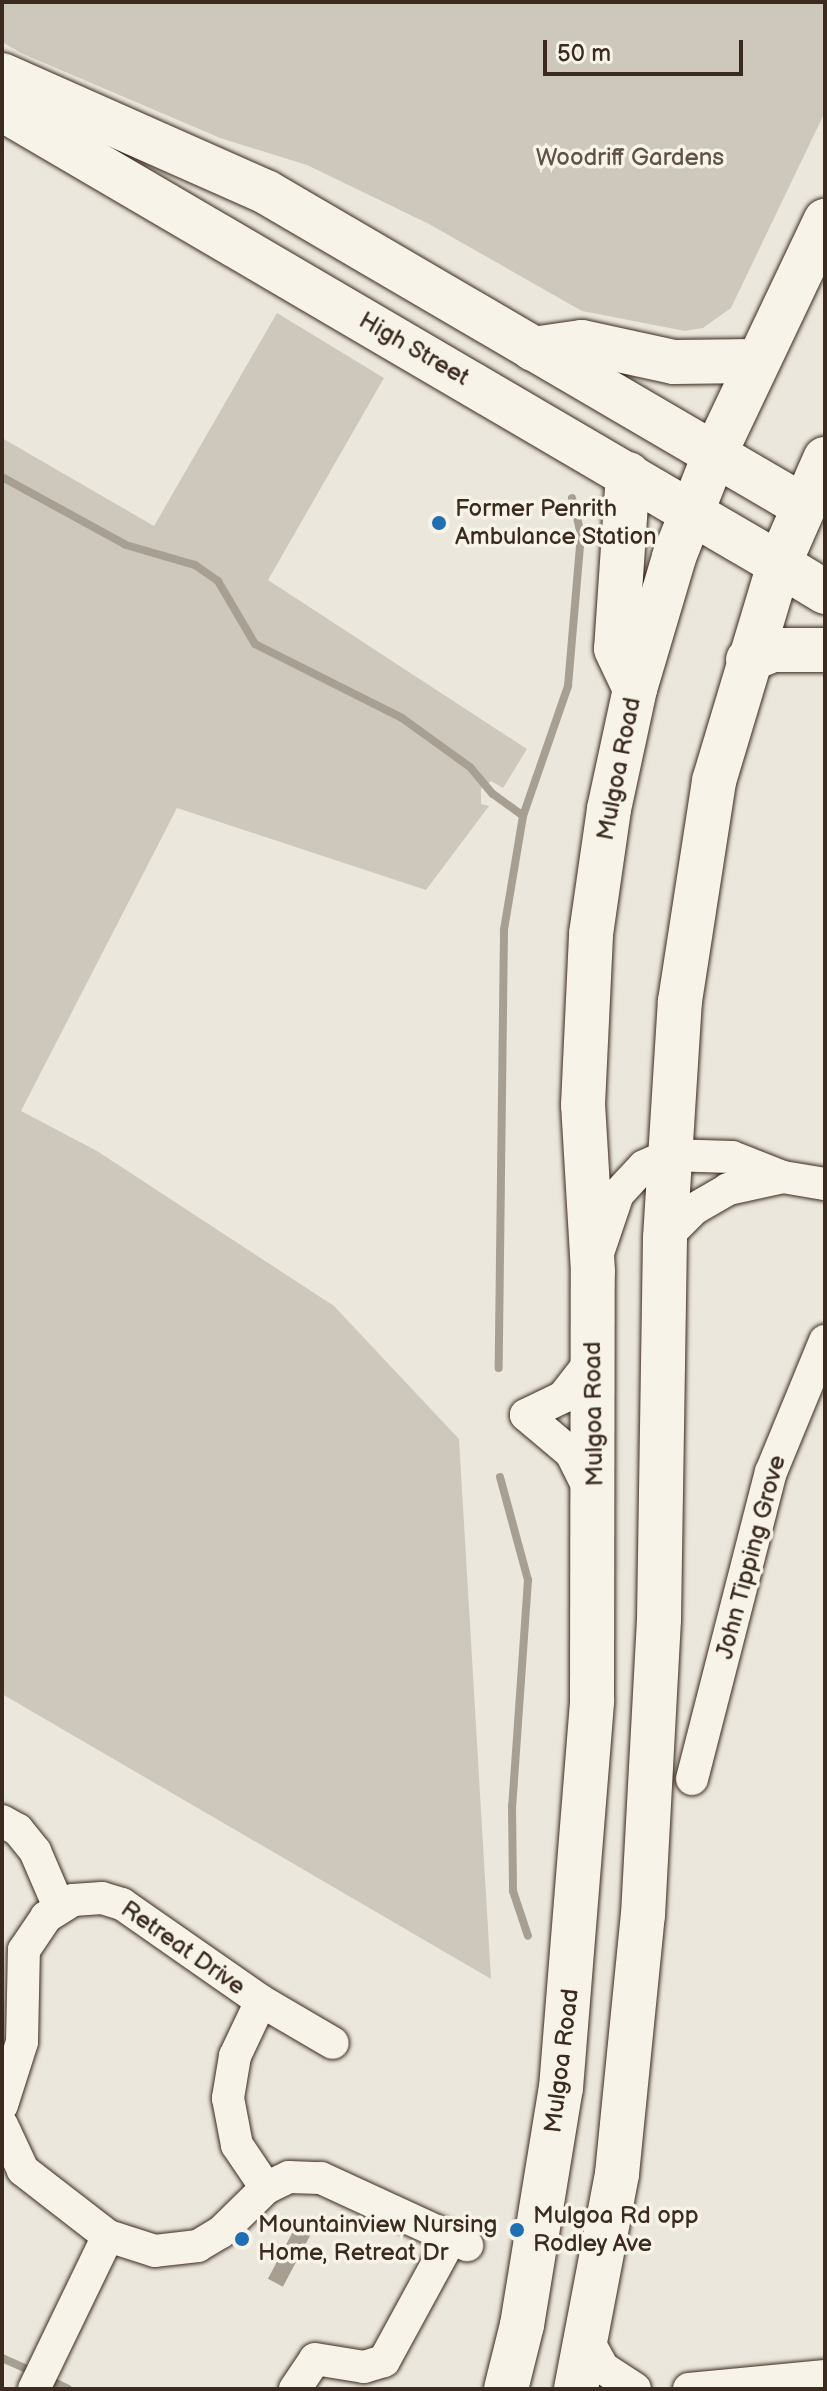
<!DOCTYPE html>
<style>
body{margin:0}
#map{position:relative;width:827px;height:2391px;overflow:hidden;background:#ece7dc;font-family:"Balsamiq Sans",sans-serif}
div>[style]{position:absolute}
.green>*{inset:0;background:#cec8bc}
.water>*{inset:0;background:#a89f93;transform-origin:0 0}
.stream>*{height:8px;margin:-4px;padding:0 4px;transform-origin:4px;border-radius:4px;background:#a89f93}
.roads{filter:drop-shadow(0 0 2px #3b2a1e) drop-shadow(0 0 2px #3b2a1e)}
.street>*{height:32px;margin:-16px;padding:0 16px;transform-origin:16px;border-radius:16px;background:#f7f3e8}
.secondary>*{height:44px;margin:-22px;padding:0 22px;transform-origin:22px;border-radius:22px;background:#f7f3e8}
.primary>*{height:44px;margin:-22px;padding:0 22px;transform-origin:22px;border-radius:22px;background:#f7f3e8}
.highway>*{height:44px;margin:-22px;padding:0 22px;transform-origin:22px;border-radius:22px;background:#f7f3e8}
.dots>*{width:22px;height:22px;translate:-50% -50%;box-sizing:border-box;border:4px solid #f7f3e8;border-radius:50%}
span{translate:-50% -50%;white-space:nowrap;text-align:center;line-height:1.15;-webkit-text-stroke:7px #f7f3e8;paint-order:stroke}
.park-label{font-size:24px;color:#605246}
.street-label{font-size:24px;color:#3b2a1e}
.poi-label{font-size:24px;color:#3b2a1e}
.left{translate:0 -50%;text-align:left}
.frame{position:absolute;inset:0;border:4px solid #3b2a1e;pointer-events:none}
.scale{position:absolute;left:543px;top:40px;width:200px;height:36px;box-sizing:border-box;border:4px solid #3b2a1e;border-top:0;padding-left:10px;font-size:24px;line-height:28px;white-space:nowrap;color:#3b2a1e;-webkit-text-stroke:6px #f7f3e8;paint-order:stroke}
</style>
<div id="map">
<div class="green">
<div style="clip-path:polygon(2px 2px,825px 2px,825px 112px,731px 308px,703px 328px,685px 331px,582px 311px,429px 224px,307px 165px,220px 138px,21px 53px,2px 42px)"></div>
<div style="clip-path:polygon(277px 313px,384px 378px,268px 580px,527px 749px,503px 788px,491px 781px,481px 789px,481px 804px,489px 806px,426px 890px,177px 808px,21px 1111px,97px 1151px,334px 1306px,459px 1439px,491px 1979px,2px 1694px,2px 438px,154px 526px)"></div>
</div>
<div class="water">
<div style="left:297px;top:2224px;width:17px;height:62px;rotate:28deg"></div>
</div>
<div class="stream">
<div style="left:2px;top:477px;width:141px;rotate:28.7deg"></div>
<div style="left:126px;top:545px;width:72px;rotate:16.2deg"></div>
<div style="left:195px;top:565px;width:28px;rotate:35deg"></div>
<div style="left:218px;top:581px;width:73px;rotate:59.6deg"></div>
<div style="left:255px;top:644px;width:165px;rotate:26.7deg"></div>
<div style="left:402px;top:718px;width:84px;rotate:35.8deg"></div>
<div style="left:470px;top:767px;width:35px;rotate:50deg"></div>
<div style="left:493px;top:794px;width:37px;rotate:36deg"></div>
<div style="left:523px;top:816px;width:116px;rotate:99.5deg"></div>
<div style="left:504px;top:930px;width:438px;rotate:90.7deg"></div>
<div style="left:523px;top:816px;width:138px;rotate:-70.9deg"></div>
<div style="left:568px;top:686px;width:153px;rotate:-85.1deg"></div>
<div style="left:581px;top:534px;width:37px;rotate:-104deg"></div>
<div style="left:500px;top:1477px;width:107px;rotate:74.8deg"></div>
<div style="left:528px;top:1580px;width:227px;rotate:94deg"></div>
<div style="left:512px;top:1806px;width:85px;rotate:89.3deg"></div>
<div style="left:513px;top:1891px;width:47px;rotate:71.6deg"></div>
<div style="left:2px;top:2358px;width:36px;rotate:24deg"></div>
<div style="left:47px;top:2379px;width:23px;rotate:25deg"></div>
</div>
<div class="roads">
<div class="street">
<div style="left:665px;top:1238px;width:41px;rotate:-45deg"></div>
<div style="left:694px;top:1209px;width:39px;rotate:-30deg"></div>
<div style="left:728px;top:1189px;width:56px;rotate:-12.3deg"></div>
<div style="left:599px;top:1250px;width:59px;rotate:-71.3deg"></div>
<div style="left:618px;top:1194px;width:38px;rotate:-47deg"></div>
<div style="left:644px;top:1166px;width:27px;rotate:-24deg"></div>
<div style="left:669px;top:1155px;width:63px;rotate:1.8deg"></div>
<div style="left:732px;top:1157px;width:55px;rotate:21.4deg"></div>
<div style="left:783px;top:1177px;width:43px;rotate:9.5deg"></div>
<div style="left:590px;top:1491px;width:42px;rotate:-116.6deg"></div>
<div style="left:571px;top:1453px;width:59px;rotate:-139.8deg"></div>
<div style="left:526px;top:1415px;width:41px;rotate:-25.9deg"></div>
<div style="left:563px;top:1397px;width:51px;rotate:-52.2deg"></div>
<div style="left:692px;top:1779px;width:317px;rotate:-75.6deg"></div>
<div style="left:771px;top:1472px;width:142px;rotate:-67.6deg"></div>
<div style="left:2px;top:1821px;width:18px;rotate:29deg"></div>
<div style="left:18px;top:1830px;width:27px;rotate:51deg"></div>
<div style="left:35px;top:1851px;width:61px;rotate:66.8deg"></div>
<div style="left:261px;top:2001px;width:83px;rotate:30.3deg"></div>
<div style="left:2px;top:2105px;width:66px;rotate:-72.4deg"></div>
<div style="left:22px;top:2042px;width:92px;rotate:-88.8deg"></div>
<div style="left:24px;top:1950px;width:40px;rotate:-56deg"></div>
<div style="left:46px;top:1917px;width:32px;rotate:-32deg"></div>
<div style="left:73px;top:1900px;width:29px;rotate:-4deg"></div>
<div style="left:102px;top:1898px;width:21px;rotate:17deg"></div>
<div style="left:122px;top:1904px;width:169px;rotate:34.9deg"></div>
<div style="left:261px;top:2001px;width:61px;rotate:115.3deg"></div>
<div style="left:235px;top:2056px;width:43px;rotate:99.5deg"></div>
<div style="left:228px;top:2098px;width:48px;rotate:79.2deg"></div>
<div style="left:237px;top:2145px;width:52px;rotate:56deg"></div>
<div style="left:266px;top:2188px;width:63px;rotate:135.6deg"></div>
<div style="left:221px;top:2232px;width:27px;rotate:149deg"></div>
<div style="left:198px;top:2246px;width:43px;rotate:173.4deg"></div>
<div style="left:155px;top:2251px;width:49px;rotate:-162.3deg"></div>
<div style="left:108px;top:2236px;width:108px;rotate:-142.2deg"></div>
<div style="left:23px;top:2170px;width:50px;rotate:-115deg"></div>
<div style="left:266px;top:2188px;width:25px;rotate:-26deg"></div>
<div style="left:289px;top:2177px;width:32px;rotate:2deg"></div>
<div style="left:321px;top:2178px;width:161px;rotate:24.7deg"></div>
<div style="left:587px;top:2339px;width:33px;rotate:61deg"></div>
<div style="left:603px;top:2368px;width:38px;rotate:33deg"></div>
<div style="left:34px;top:2389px;width:170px;rotate:-64.2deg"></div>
<div style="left:295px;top:2389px;width:36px;rotate:-56deg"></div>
<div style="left:315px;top:2359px;width:50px;rotate:9.3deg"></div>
<div style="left:364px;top:2367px;width:21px;rotate:-17deg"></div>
<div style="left:384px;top:2361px;width:140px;rotate:-61.4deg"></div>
<div style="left:689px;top:2389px;width:137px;rotate:-5.5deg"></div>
</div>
<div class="secondary">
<div style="left:779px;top:564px;width:54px;rotate:31.3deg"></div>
</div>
<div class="primary">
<div style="left:748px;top:660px;width:27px;rotate:-22deg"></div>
<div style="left:773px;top:650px;width:52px"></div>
<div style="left:506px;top:2389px;width:66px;rotate:-76deg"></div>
<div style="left:522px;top:2325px;width:240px;rotate:-80.7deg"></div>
<div style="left:561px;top:2088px;width:388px;rotate:-85.4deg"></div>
<div style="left:592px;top:1701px;width:429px;rotate:-89.9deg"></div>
<div style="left:593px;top:1272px;width:167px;rotate:-93.4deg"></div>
<div style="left:583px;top:1105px;width:171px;rotate:-87.3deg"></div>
<div style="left:591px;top:934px;width:126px;rotate:-81.8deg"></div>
<div style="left:609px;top:809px;width:123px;rotate:-77.8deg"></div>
<div style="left:635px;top:689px;width:138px;rotate:-73.5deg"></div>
<div style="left:674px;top:557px;width:114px;rotate:-68.4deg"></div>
<div style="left:576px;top:2389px;width:219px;rotate:-79.2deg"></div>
<div style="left:617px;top:2174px;width:260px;rotate:-84.3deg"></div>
<div style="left:643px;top:1915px;width:296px;rotate:-86.9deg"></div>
<div style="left:659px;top:1619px;width:381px;rotate:-89.1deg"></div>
<div style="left:665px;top:1238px;width:237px;rotate:-86.4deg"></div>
<div style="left:680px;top:1001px;width:223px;rotate:-81.2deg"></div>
<div style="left:714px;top:781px;width:227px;rotate:-73.3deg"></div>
</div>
<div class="highway">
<div style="left:2px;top:75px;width:289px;rotate:23.9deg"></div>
<div style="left:266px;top:192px;width:622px;rotate:30.32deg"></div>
<div style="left:2px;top:109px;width:900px;rotate:30.35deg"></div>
<div style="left:779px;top:564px;width:115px;rotate:-66.3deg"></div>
<div style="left:533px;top:349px;width:49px;rotate:-8.1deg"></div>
<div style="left:582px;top:342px;width:94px;rotate:12.3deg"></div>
<div style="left:674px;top:362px;width:82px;rotate:-0.7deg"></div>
<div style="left:716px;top:451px;width:255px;rotate:-64.6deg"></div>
<div style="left:628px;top:474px;width:175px;rotate:93.9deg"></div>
<div style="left:616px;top:649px;width:44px;rotate:64.6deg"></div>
</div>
</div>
<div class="dots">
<div style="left:439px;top:523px;background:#1f6fb2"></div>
<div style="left:517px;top:2230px;background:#1f6fb2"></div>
<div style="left:242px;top:2239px;background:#1f6fb2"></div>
</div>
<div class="park-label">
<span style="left:630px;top:158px">Woodriff Gardens</span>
</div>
<div class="street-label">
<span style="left:414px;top:349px;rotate:30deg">High Street</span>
<span style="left:619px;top:769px;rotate:-79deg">Mulgoa Road</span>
<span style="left:594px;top:1414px;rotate:-91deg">Mulgoa Road</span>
<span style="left:751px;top:1557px;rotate:-75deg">John Tipping Grove</span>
<span style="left:183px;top:1948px;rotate:35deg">Retreat Drive</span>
<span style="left:562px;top:2061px;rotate:-83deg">Mulgoa Road</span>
</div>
<div class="poi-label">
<span class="left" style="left:455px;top:523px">Former Penrith<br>Ambulance Station</span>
<span class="left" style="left:533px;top:2230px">Mulgoa Rd opp<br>Rodley Ave</span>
<span class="left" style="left:258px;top:2239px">Mountainview Nursing<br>Home, Retreat Dr</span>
</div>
<div class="frame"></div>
<div class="scale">50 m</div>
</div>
